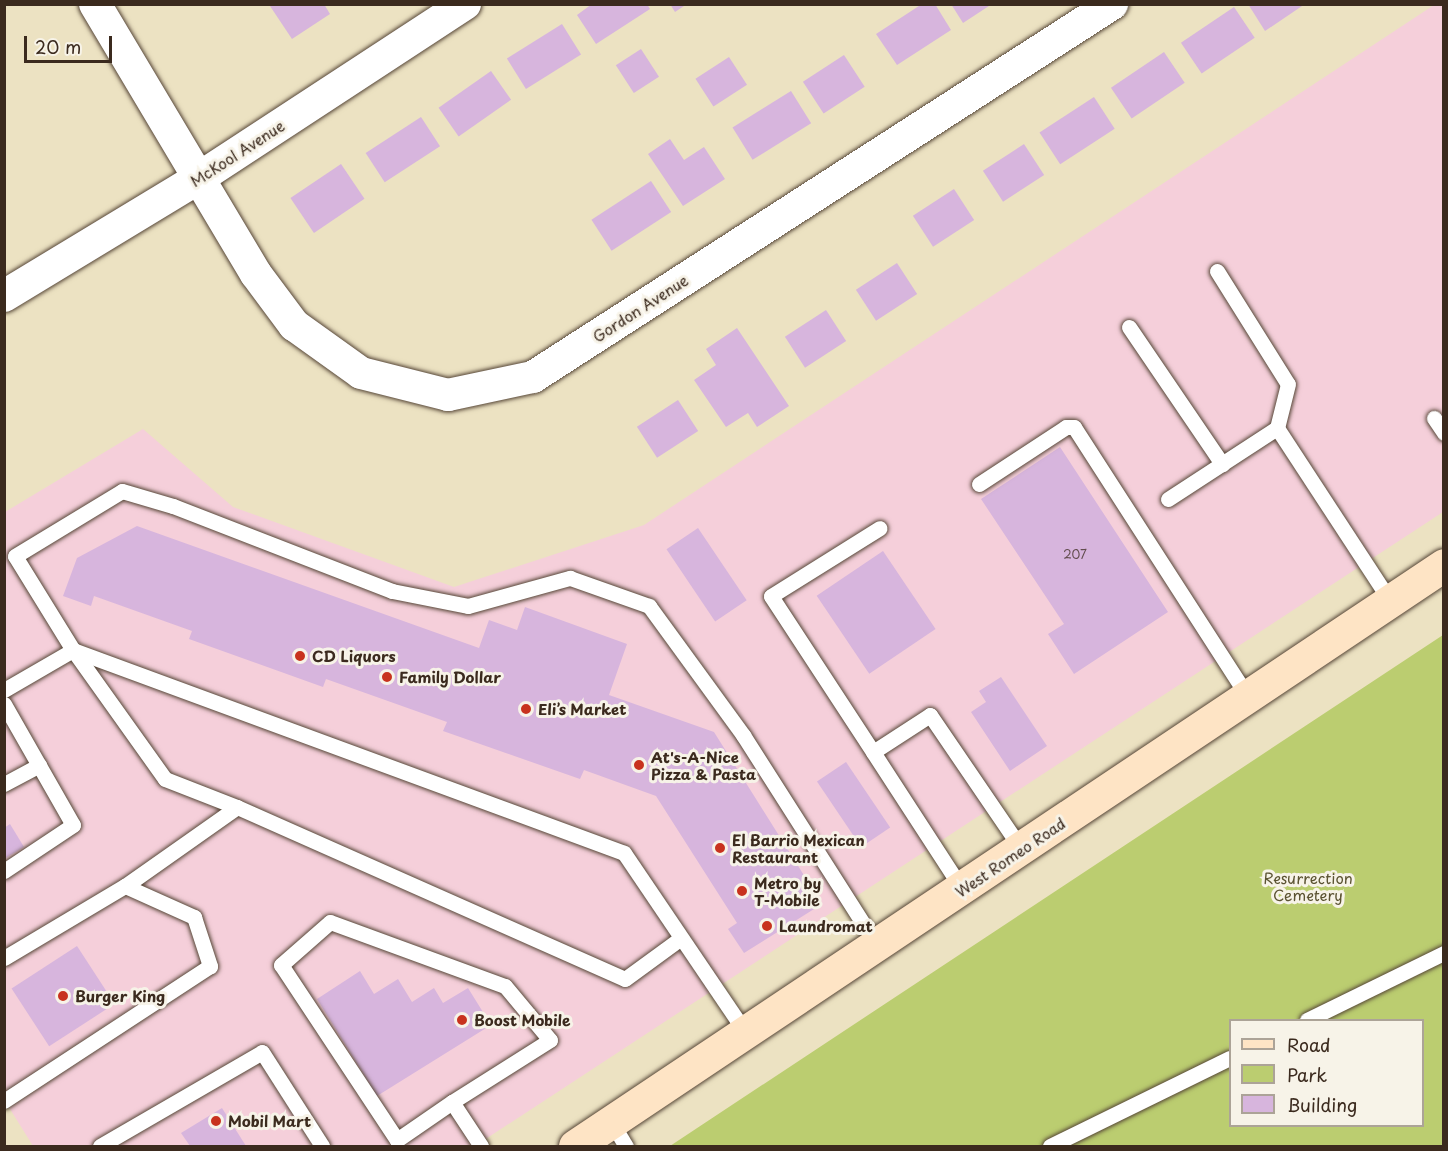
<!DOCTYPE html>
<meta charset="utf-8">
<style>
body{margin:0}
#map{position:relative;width:1448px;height:1151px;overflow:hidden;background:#ece2c2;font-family:"Playpen Sans",sans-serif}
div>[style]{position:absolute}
.built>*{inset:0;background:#f5cfda}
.green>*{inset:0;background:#bbcd70}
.building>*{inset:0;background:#d7b5dd;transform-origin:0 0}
.roads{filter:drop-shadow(0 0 2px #564637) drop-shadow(0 0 2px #564637)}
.service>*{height:15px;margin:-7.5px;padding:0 7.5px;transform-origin:7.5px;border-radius:7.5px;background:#fff}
.minor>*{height:32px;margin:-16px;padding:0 16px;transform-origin:16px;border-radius:16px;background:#fff}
.secondary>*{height:33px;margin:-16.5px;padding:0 16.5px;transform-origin:16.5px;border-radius:16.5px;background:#fee4c5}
.dots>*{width:16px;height:16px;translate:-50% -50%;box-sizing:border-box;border:3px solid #f7f3e8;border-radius:50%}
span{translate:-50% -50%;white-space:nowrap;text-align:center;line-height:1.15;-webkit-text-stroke:6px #f7f3e8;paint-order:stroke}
.number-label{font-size:12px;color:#624d4e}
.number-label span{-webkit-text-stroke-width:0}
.street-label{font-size:15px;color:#3b2a1e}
.poi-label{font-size:15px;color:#3b2a1e;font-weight:700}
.left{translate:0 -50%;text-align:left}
.park-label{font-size:15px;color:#5b5332}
.frame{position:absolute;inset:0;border:6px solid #3b2a1e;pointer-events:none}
.legend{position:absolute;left:1229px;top:1019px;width:195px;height:108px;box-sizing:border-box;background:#f7f3e8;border:2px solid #aca397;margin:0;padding:8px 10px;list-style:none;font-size:18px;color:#3b2a1e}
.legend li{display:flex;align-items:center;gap:12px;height:30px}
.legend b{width:30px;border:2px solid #aca397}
.scale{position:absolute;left:24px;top:36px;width:88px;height:27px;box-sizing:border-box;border:3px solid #3b2a1e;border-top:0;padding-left:8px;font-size:18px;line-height:21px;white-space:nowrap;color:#3b2a1e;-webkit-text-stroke:4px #f7f3e8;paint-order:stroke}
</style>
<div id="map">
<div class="built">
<div style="clip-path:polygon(1434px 5px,1443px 5px,1443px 512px,475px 1146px,33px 1146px,5px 1101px,5px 512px,143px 429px,233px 507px,454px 587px,644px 525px)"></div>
</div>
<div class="green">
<div style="clip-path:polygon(evenodd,1443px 635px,1443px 1146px,670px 1146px,1443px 635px,1230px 1020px,1422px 1020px,1422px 1126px,1230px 1126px,1230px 1020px)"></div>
</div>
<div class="building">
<div style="clip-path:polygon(272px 4px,324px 4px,330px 14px,292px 39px,270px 6px)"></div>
<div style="clip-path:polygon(592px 4px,647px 4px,650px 9px,596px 44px,577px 15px)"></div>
<div style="clip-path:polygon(670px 4px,687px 4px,675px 12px)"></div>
<div style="clip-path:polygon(922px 4px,935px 4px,951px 30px,897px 65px,876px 34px)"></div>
<div style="clip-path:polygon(951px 4px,992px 4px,963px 23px)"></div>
<div style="clip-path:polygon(1248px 4px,1305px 4px,1265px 31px)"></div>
<div style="left:1234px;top:7px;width:37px;height:64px;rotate:56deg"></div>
<div style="left:562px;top:24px;width:36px;height:65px;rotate:58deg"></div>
<div style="left:641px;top:49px;width:33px;height:30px;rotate:57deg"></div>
<div style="left:1164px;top:52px;width:37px;height:64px;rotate:56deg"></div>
<div style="left:844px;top:55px;width:38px;height:49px;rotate:57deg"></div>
<div style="left:729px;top:57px;width:33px;height:40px;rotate:57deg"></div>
<div style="left:491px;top:71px;width:35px;height:64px;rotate:55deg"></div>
<div style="left:791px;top:91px;width:38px;height:69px;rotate:58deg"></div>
<div style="left:1094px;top:97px;width:38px;height:65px;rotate:57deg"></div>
<div style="left:421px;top:117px;width:35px;height:66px;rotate:57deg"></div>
<div style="clip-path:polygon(670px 139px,684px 160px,704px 147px,725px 179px,683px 206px,648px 154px)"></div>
<div style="left:1024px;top:144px;width:37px;height:49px;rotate:57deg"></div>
<div style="left:341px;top:164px;width:42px;height:61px;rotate:56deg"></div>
<div style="left:651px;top:181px;width:37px;height:71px;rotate:57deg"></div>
<div style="left:954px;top:189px;width:37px;height:49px;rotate:57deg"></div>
<div style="left:897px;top:263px;width:37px;height:49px;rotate:57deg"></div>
<div style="left:826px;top:310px;width:37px;height:49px;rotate:57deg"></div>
<div style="clip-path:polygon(737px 328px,789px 406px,757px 427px,748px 413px,726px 427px,694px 380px,716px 365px,706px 349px)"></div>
<div style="left:678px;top:400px;width:37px;height:49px;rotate:57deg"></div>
<div style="clip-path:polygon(1060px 447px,1168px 612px,1074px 674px,1048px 634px,1064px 624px,981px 499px)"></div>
<div style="clip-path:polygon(137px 526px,479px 648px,489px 620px,517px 630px,525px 607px,627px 644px,609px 695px,714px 732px,822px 904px,744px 953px,728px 929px,737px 923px,656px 796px,584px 770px,580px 779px,443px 731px,447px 722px,326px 679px,323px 687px,189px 639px,192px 631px,94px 596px,91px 606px,63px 596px,77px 558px)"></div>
<div style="left:698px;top:528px;width:87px;height:38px;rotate:56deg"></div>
<div style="left:883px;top:551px;width:94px;height:80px;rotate:56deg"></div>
<div style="clip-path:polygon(1001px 677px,1047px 746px,1010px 771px,971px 712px,986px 702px,979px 691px)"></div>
<div style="left:846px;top:762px;width:79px;height:35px;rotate:56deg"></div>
<div style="clip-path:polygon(10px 824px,24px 847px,4px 859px,4px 828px)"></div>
<div style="left:77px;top:946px;width:69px;height:78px;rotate:57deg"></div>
<div style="clip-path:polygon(360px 971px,374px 994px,398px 979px,412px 1002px,434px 988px,443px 1003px,468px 988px,491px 1025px,377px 1096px,317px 999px)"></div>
<div style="clip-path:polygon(222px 1108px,246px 1146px,190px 1146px,181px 1133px)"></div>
</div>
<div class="roads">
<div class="service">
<div style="left:1217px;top:271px;width:133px;rotate:57.9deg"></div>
<div style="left:1288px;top:384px;width:45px;rotate:104deg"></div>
<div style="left:1277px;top:428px;width:207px;rotate:56.8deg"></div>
<div style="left:1129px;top:327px;width:166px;rotate:55.8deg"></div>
<div style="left:1434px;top:418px;width:18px;rotate:56deg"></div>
<div style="left:979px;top:484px;width:104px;rotate:-33.2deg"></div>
<div style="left:1066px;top:427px;width:8px"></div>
<div style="left:1074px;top:427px;width:319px;rotate:57.2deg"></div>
<div style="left:1168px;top:499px;width:130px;rotate:-33.1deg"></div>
<div style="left:73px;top:650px;width:587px;rotate:20.22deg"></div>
<div style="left:624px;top:853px;width:216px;rotate:55.9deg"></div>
<div style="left:73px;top:650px;width:158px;rotate:54.5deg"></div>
<div style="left:165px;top:779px;width:77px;rotate:21.3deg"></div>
<div style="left:237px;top:807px;width:424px;rotate:23.9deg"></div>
<div style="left:625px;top:979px;width:69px;rotate:-36.2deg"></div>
<div style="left:4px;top:690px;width:80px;rotate:-30.1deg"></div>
<div style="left:73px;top:650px;width:110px;rotate:-121.7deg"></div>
<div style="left:15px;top:556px;width:125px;rotate:-31.3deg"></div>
<div style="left:122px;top:491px;width:53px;rotate:16.4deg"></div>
<div style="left:173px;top:506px;width:235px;rotate:21.2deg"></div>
<div style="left:392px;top:591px;width:77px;rotate:11.2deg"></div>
<div style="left:468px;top:606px;width:106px;rotate:-15.4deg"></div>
<div style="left:570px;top:578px;width:84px;rotate:19.5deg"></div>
<div style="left:649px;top:606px;width:160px;rotate:53.9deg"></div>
<div style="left:743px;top:735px;width:249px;rotate:57.5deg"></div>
<div style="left:4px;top:704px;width:139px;rotate:60.3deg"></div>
<div style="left:73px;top:825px;width:83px;rotate:146.3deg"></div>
<div style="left:873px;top:752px;width:186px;rotate:-123.2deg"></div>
<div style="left:771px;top:596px;width:128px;rotate:-32deg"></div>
<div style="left:4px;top:784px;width:40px;rotate:-28deg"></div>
<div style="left:125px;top:886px;width:137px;rotate:-35.2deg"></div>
<div style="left:962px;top:889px;width:163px;rotate:-123deg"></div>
<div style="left:873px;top:752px;width:68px;rotate:-33deg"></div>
<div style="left:930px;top:715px;width:163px;rotate:55.7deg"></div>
<div style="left:4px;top:958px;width:141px;rotate:-30.8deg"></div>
<div style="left:125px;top:886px;width:76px;rotate:24.2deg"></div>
<div style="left:194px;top:917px;width:52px;rotate:71.9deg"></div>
<div style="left:210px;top:966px;width:246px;rotate:146.8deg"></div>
<div style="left:1307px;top:1020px;width:153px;rotate:-26.1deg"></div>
<div style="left:452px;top:1102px;width:67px;rotate:145.4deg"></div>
<div style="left:397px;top:1140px;width:210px;rotate:-123.5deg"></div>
<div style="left:281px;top:965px;width:65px;rotate:-41.3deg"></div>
<div style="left:330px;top:922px;width:186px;rotate:20.1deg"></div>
<div style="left:505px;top:986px;width:70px;rotate:50.2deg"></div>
<div style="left:550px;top:1040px;width:116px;rotate:147.7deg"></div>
<div style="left:452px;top:1102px;width:53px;rotate:56.6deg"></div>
<div style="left:612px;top:1123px;width:27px;rotate:59deg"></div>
<div style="left:100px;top:1146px;width:187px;rotate:-30.1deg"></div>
<div style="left:262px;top:1052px;width:112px;rotate:57.4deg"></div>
<div style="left:1050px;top:1146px;width:200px;rotate:-26.1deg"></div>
</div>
<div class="minor">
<div style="left:95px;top:4px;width:314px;rotate:59.2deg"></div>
<div style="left:256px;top:274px;width:64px;rotate:53.3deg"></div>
<div style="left:294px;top:325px;width:82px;rotate:35.6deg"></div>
<div style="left:361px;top:373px;width:90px;rotate:14.2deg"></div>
<div style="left:448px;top:395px;width:87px;rotate:-12deg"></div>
<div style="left:533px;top:377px;width:689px;rotate:-32.79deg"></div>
<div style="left:4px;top:296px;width:228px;rotate:-31.2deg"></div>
<div style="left:199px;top:178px;width:318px;rotate:-33.2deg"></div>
</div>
<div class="secondary">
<div style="left:575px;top:1146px;width:1045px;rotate:-33.77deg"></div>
</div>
</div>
<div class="dots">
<div style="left:300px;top:656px;background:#c8321e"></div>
<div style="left:387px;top:677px;background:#c8321e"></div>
<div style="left:526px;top:709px;background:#c8321e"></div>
<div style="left:639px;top:765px;background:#c8321e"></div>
<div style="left:720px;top:848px;background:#c8321e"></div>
<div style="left:742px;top:891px;background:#c8321e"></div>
<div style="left:767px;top:926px;background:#c8321e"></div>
<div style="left:63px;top:996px;background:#c8321e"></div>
<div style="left:462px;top:1020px;background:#c8321e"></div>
<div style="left:216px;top:1121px;background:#c8321e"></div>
</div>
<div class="number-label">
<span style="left:1075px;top:555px">207</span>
</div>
<div class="street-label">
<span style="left:237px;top:153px;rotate:-33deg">McKool Avenue</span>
<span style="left:640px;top:308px;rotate:-33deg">Gordon Avenue</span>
<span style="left:1010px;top:857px;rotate:-34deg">West Romeo Road</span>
</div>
<div class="poi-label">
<span class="left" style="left:312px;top:656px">CD Liquors</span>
<span class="left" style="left:399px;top:677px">Family Dollar</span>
<span class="left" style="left:538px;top:709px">Eli’s Market</span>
<span class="left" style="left:651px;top:765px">At's-A-Nice<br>Pizza &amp; Pasta</span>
<span class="left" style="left:732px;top:848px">El Barrio Mexican<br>Restaurant</span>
<span class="left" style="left:754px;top:891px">Metro by<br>T-Mobile</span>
<span class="left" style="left:779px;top:926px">Laundromat</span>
<span class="left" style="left:75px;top:996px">Burger King</span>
<span class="left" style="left:474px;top:1020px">Boost Mobile</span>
<span class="left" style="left:228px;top:1121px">Mobil Mart</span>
</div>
<div class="park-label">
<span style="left:1308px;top:886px">Resurrection<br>Cemetery</span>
</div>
<div class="frame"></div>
<ul class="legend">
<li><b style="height:8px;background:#fee4c5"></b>Road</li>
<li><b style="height:16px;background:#bbcd70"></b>Park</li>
<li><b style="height:16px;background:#d7b5dd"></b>Building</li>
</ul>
<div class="scale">20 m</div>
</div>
